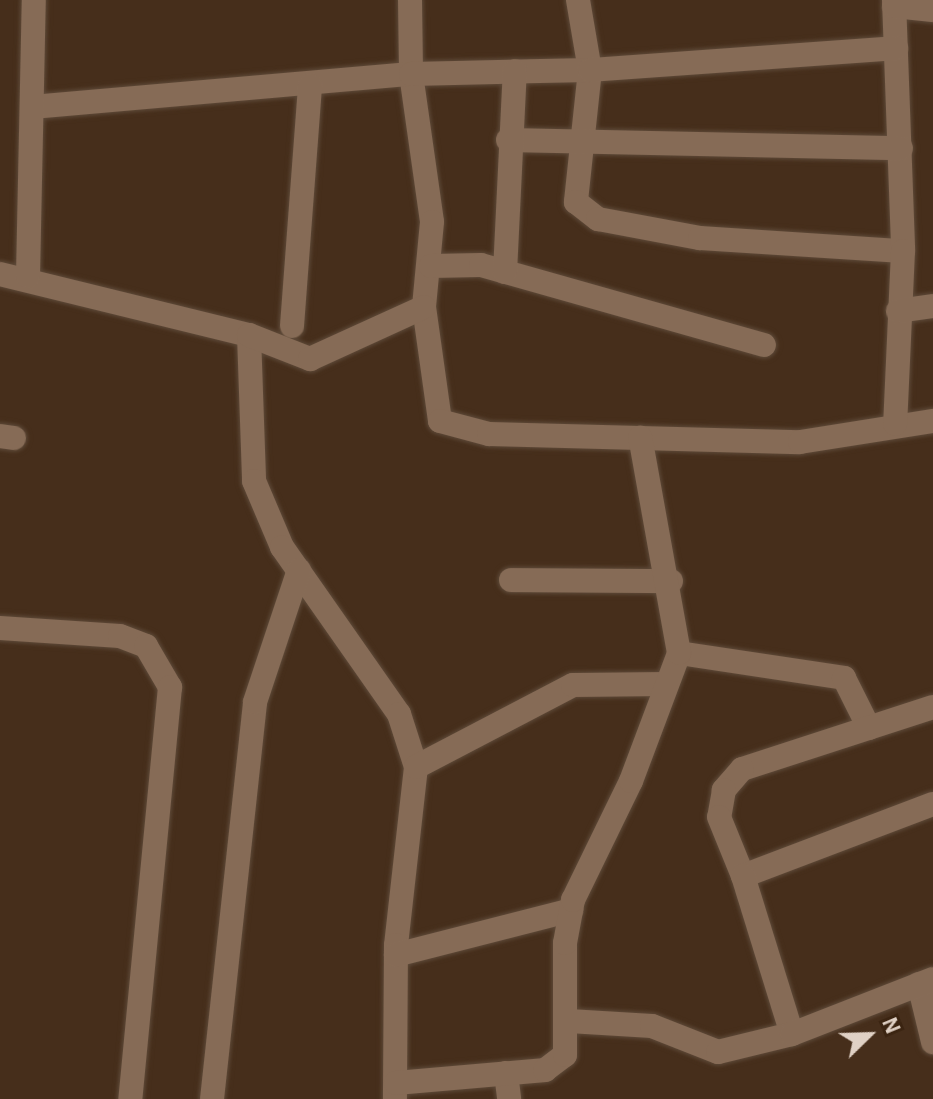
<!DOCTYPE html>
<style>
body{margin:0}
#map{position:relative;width:933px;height:1099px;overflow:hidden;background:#462e1b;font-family:"Alegreya Sans",sans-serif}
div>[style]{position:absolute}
.roads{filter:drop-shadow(0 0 2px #5e4a39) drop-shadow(0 0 2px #5e4a39)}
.minor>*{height:24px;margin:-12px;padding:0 12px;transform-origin:12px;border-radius:12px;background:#866b56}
span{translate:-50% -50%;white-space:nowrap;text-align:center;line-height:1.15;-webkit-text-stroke:6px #3b2411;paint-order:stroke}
.north{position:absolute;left:829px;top:995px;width:80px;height:80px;-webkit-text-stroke:6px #3b2411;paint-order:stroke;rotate:67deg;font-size:22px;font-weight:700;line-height:32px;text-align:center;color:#e0d1c5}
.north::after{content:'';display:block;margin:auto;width:28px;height:36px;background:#e0d1c5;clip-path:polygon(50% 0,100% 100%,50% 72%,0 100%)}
</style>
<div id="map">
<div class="roads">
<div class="minor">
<div style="left:410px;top:0;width:74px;rotate:89.2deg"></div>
<div style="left:411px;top:74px;width:149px;rotate:81.9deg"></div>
<div style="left:432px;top:222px;width:85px;rotate:95.4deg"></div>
<div style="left:424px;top:307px;width:115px;rotate:82deg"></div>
<div style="left:440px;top:421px;width:51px;rotate:14.9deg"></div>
<div style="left:489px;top:434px;width:311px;rotate:1.5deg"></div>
<div style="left:800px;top:442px;width:135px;rotate:-9deg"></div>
<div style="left:578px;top:0;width:71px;rotate:80.3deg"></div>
<div style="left:590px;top:70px;width:133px;rotate:96.1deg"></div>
<div style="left:576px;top:202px;width:28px;rotate:38deg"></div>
<div style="left:598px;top:219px;width:104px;rotate:10.6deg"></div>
<div style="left:700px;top:238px;width:203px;rotate:3.7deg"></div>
<div style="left:894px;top:0;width:251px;rotate:87.9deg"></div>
<div style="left:903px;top:251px;width:173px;rotate:92.6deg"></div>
<div style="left:894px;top:6px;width:39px;rotate:6deg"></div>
<div style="left:32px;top:107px;width:380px;rotate:-5deg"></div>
<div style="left:411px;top:74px;width:179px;rotate:-1.3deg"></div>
<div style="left:590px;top:70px;width:307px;rotate:-4.1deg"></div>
<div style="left:508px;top:140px;width:393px;rotate:1.2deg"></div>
<div style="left:431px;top:266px;width:50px;rotate:-1.1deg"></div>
<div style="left:481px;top:265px;width:294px;rotate:15.8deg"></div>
<div style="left:505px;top:272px;width:201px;rotate:-87.2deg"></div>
<div style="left:0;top:274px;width:256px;rotate:13.8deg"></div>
<div style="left:249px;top:335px;width:146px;rotate:88deg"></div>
<div style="left:254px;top:481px;width:72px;rotate:67deg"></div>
<div style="left:282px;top:547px;width:204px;rotate:55deg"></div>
<div style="left:399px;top:714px;width:56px;rotate:72.2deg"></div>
<div style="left:416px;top:767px;width:179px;rotate:96.4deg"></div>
<div style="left:396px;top:945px;width:154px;rotate:90.4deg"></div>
<div style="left:28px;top:276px;width:276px;rotate:-88.8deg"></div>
<div style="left:898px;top:311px;width:35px;rotate:-8deg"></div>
<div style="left:292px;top:326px;width:241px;rotate:-85.7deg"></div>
<div style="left:249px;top:335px;width:66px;rotate:21.5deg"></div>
<div style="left:310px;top:359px;width:125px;rotate:-24.5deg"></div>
<div style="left:0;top:436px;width:14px;rotate:8deg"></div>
<div style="left:511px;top:580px;width:160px;rotate:0.4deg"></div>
<div style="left:0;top:628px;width:120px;rotate:3.8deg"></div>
<div style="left:120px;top:636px;width:28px;rotate:21deg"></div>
<div style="left:146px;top:646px;width:48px;rotate:59.7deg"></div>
<div style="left:170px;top:687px;width:414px;rotate:95.5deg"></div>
<div style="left:679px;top:653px;width:167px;rotate:8.6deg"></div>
<div style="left:844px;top:678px;width:56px;rotate:63.4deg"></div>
<div style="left:933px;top:707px;width:201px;rotate:162deg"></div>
<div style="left:742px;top:769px;width:28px;rotate:131deg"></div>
<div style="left:724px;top:790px;width:27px;rotate:100deg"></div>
<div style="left:719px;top:817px;width:64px;rotate:67.9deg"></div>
<div style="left:743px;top:876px;width:203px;rotate:-20.8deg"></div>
<div style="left:416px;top:767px;width:177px;rotate:-27.6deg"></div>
<div style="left:573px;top:685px;width:93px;rotate:-0.6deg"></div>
<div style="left:743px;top:876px;width:165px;rotate:72.8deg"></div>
<div style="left:396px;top:955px;width:181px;rotate:-14.4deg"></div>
<div style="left:919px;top:984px;width:60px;rotate:76.4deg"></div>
<div style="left:569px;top:1021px;width:83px;rotate:3.4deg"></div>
<div style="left:652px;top:1026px;width:71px;rotate:21.5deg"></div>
<div style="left:718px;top:1052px;width:76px;rotate:-13.7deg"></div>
<div style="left:792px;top:1034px;width:151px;rotate:-21.3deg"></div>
<div style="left:506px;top:1073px;width:26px;rotate:83deg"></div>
<div style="left:396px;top:1083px;width:150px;rotate:-5deg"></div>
<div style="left:545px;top:1070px;width:25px;rotate:-37deg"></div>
<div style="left:565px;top:1055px;width:112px;rotate:-90deg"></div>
<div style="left:565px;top:943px;width:44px;rotate:-79.5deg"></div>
<div style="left:573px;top:900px;width:132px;rotate:-64deg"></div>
<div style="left:631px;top:781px;width:137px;rotate:-69.4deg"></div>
<div style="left:679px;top:653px;width:219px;rotate:-100.2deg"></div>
<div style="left:212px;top:1099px;width:399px;rotate:-83.8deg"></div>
<div style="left:255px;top:702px;width:139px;rotate:-71.6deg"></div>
</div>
</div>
<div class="north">N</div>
</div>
